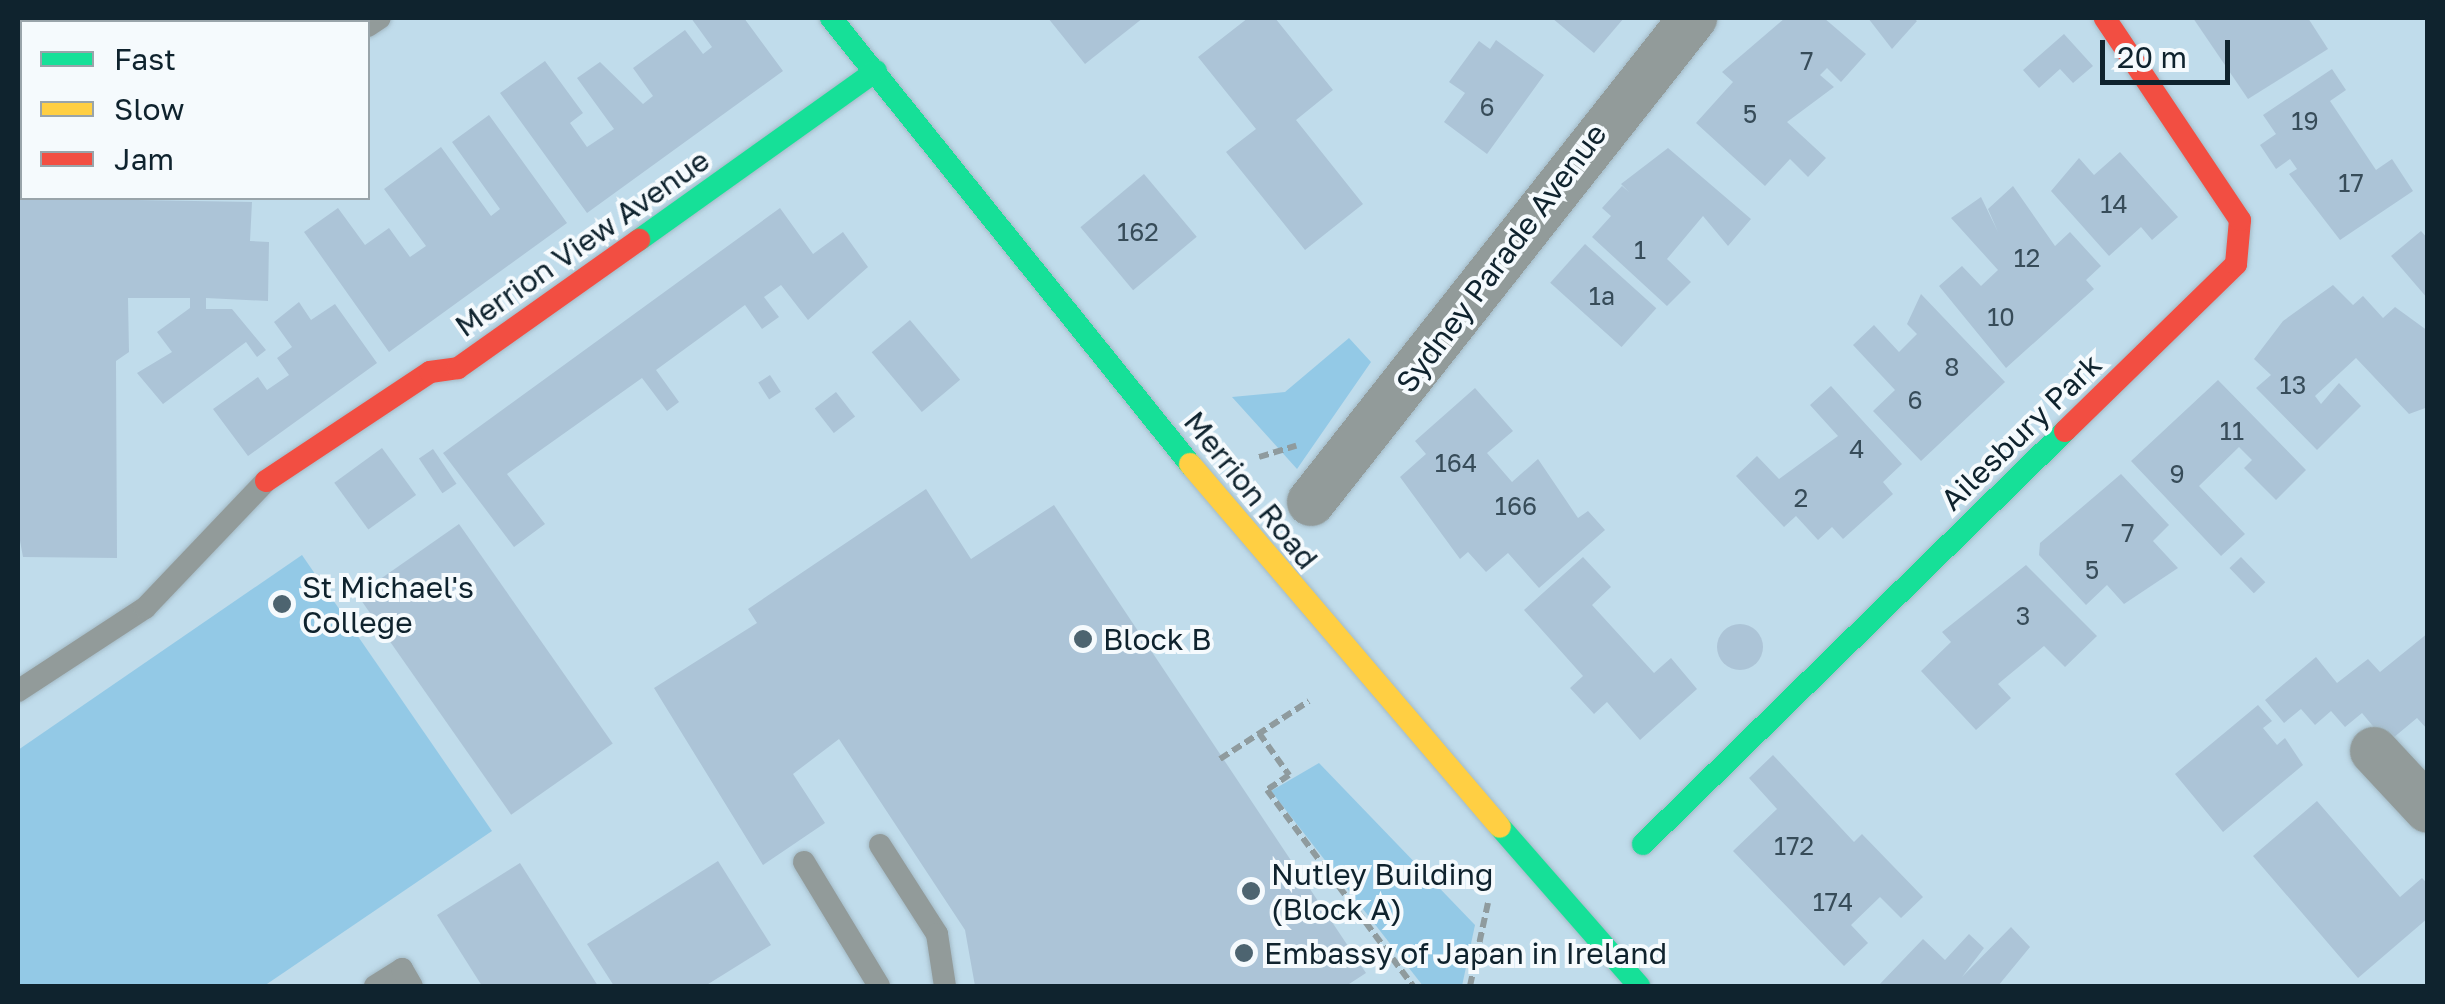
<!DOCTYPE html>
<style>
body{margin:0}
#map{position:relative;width:2445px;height:1004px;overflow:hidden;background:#c0dceb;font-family:"Golos Text",sans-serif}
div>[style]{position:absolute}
.green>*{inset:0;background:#93c9e6}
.building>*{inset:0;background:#acc4d7;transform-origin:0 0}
.round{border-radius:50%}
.path>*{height:6px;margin-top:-3px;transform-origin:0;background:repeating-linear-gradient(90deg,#8f9b9e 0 10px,transparent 0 15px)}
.roads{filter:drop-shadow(0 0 2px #a3bac6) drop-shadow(0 0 2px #a3bac6)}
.lane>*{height:22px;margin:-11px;padding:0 11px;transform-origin:11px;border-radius:11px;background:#929b9a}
.street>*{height:48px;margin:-24px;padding:0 24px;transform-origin:24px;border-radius:24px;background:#929b9a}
.fast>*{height:22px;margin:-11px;padding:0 11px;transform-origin:11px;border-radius:11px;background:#16e098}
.slow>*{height:22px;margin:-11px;padding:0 11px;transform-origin:11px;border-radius:11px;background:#ffcf43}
.jam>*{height:22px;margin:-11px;padding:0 11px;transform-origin:11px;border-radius:11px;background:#f24e42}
.dots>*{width:28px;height:28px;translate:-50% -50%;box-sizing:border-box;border:5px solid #f5fafd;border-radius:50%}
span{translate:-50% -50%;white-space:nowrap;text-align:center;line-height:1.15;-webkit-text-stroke:8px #f5fafd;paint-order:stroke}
.number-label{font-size:25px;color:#374c59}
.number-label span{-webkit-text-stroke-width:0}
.street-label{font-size:30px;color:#0f232e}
.poi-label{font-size:30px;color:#0f232e}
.left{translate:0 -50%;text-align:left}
.frame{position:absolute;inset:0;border:20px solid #0f232e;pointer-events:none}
.legend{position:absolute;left:20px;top:20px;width:350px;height:180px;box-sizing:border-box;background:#f5fafd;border:2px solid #99a4aa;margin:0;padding:12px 18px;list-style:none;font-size:30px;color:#0f232e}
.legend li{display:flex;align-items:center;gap:20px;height:50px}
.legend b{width:50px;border:2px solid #99a4aa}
.scale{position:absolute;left:2100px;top:40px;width:130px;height:45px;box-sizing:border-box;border:5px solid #0f232e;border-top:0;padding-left:12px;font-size:30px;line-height:35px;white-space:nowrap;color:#0f232e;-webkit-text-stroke:8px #f5fafd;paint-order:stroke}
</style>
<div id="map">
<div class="green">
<div style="clip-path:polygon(1349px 338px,1371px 362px,1297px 469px,1232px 397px,1285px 392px)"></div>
<div style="clip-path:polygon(302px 555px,492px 831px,264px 986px,18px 986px,18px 750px)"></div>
<div style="clip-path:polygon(1319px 763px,1475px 925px,1462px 986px,1423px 986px,1271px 791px)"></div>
</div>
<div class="building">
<div style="clip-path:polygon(18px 18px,90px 18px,22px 22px,22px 198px,252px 202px,250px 241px,269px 242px,268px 301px,206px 298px,206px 309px,232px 309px,266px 350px,257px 357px,246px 342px,163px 404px,137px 373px,172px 352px,157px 332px,190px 308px,190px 298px,128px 298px,129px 352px,116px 361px,117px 558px,23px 557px,18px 530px)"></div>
<div style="clip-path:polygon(691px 18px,744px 18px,783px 71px,587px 213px,500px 93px,545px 61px,583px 113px,570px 123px,587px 147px,614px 129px,577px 78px,600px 62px,643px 104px,653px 96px,633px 68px,685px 30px,703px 54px,712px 47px)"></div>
<div style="clip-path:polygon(1048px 18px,1143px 18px,1085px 64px)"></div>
<div style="clip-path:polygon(1248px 18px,1275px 18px,1333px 90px,1296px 120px,1363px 204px,1305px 250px,1226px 152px,1256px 129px,1198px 57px)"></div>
<div style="clip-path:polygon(1552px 18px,1624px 18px,1594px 53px)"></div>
<div style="clip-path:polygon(1785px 18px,1824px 18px,1866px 54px,1841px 82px,1827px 68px,1820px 75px,1834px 87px,1787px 122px,1826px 158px,1808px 177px,1790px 159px,1765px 186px,1696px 123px,1733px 82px,1722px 72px)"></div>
<div style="clip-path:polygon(1868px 18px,1913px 18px,1917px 21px,1892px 49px)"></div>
<div style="clip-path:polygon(2193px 18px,2308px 18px,2328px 49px,2248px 99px)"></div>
<div style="clip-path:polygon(2064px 34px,2093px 66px,2073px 83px,2060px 69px,2039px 88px,2023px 70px)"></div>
<div style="clip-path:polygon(1496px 40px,1544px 75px,1487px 154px,1444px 122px,1465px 93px,1449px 82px,1479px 41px,1490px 49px)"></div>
<div style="clip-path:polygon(2332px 69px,2346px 90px,2330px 101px,2376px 170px,2392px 159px,2413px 191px,2340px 240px,2289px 174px,2297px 169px,2290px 159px,2276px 169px,2260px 145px,2276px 134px,2263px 115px)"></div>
<div style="clip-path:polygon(489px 115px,567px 223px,389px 352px,304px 232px,338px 208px,365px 245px,389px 228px,410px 257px,426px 246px,384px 189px,441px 147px,491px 216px,500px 209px,452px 142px)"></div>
<div style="clip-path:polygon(1668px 148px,1751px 219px,1728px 246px,1703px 216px,1667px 259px,1691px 282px,1667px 306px,1592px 237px,1611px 216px,1602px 208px,1622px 186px,1629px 192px,1621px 184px)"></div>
<div style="clip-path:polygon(2120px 152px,2178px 217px,2152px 240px,2141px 227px,2109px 256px,2051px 191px,2079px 158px,2094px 175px)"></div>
<div style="left:1144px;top:174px;width:82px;height:83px;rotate:50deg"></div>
<div style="clip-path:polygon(2013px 186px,2055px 246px,2070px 232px,2101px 266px,2086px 280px,2094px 289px,2006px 368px,1939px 286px,1962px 266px,1981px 286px,1998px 270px,1951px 218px,1981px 197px,1998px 232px,1988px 209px)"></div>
<div style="clip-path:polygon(780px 208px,813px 254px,843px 232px,868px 267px,808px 320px,781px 285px,764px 297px,779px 317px,762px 329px,745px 305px,656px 370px,679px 402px,667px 411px,642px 378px,507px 474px,545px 524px,514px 547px,443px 453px)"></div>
<div style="clip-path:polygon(2421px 231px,2428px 239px,2428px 299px,2391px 256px)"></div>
<div style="left:1585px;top:244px;width:96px;height:52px;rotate:42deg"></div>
<div style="clip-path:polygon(2333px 285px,2353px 305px,2363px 296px,2383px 318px,2395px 307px,2428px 331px,2428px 407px,2409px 414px,2356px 358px,2315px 396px,2321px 404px,2339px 383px,2361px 406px,2317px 450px,2256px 388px,2271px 375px,2254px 359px,2283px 321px)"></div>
<div style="clip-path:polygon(1921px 294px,2005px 382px,1921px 461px,1873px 411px,1895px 390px,1853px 345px,1874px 325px,1899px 352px,1917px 334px,1907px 324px)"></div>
<div style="clip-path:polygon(299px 302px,311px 320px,335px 304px,377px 363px,248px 456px,213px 409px,258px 377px,267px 390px,289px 375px,277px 358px,292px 347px,274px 322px)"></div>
<div style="left:910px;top:320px;width:78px;height:50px;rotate:50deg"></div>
<div style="left:770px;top:375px;width:20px;height:14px;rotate:57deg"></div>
<div style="clip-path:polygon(2218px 380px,2306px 470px,2276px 500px,2244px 468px,2252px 460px,2239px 447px,2199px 486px,2245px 534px,2221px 556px,2131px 461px)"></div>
<div style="clip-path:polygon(1831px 386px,1902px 464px,1883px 482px,1893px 494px,1843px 539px,1832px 527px,1818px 540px,1796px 516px,1784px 527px,1736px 476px,1757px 456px,1779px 479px,1838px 436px,1810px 405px)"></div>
<div style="clip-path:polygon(1475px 388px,1513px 431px,1487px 453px,1512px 482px,1538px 459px,1578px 518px,1588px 511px,1605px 530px,1539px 588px,1508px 553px,1486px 572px,1468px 552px,1460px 559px,1400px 477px,1426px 454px,1415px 441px)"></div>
<div style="left:836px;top:392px;width:31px;height:27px;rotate:52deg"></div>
<div style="left:382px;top:448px;width:58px;height:59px;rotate:54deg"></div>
<div style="left:433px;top:449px;width:42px;height:17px;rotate:56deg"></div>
<div style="clip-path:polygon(2121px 474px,2169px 525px,2153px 541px,2178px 568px,2124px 604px,2107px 585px,2086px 605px,2039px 555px,2040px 543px)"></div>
<div style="clip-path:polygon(926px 489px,971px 559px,1054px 505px,1366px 973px,1346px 986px,975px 986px,965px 930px,839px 739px,793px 774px,825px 823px,763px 865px,654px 688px,757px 623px,748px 609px)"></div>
<div style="left:459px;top:524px;width:268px;height:124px;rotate:55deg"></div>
<div style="clip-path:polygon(1583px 557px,1611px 587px,1592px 605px,1654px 673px,1671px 658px,1697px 689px,1640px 740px,1607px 702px,1594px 714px,1570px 688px,1583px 676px,1524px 610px)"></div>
<div style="left:2241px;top:557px;width:35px;height:16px;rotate:46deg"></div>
<div style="clip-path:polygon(2026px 565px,2097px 636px,2065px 667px,2044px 646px,1998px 684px,2011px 698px,1976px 730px,1921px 671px,1951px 642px,1942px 632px)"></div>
<div class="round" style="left:1717px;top:624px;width:46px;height:46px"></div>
<div style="clip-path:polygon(2428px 633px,2428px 730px,2417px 718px,2387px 743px,2362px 713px,2345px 727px,2331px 711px,2315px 725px,2301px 709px,2284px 723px,2265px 700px,2316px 657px,2337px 683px,2368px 659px,2380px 672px)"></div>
<div style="clip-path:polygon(2258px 705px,2272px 721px,2263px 728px,2277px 745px,2285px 738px,2303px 765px,2223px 832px,2175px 774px)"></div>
<div style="clip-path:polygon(1773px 755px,1854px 842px,1862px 834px,1923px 897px,1901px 918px,1880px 897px,1851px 925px,1868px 943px,1844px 966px,1733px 851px,1777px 809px,1749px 778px)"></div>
<div style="clip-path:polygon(2317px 801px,2400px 897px,2422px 878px,2428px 884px,2428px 918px,2358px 978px,2253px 856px)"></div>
<div style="clip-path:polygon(718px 861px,771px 945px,705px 986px,614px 986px,587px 944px)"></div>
<div style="clip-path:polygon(520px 863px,598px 986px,482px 986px,437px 915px)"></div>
<div style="clip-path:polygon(2011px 927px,2030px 947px,1998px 986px,1878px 986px,1923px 939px,1945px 960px,1969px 934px,1984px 948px,1962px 977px)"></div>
</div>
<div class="path">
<div style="left:1259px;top:457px;width:39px;rotate:-17deg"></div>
<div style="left:1259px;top:733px;width:52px;rotate:54.5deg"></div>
<div style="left:1289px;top:775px;width:27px;rotate:146deg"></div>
<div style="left:1267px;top:790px;width:244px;rotate:53.3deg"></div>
<div style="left:1220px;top:759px;width:106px;rotate:-33.1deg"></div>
<div style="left:1470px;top:986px;width:85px;rotate:-77.8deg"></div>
</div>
<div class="roads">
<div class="lane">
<div style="left:157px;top:18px;width:4px;rotate:90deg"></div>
<div style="left:368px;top:26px;width:14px;rotate:-34deg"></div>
<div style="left:18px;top:691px;width:152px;rotate:-33.2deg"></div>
<div style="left:145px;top:608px;width:175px;rotate:-46.4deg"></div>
<div style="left:880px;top:845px;width:106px;rotate:57.4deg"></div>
<div style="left:937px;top:934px;width:53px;rotate:81.3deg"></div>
<div style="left:804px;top:862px;width:145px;rotate:58.8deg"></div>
<div style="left:375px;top:986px;width:32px;rotate:-32deg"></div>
<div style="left:402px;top:969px;width:20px;rotate:60deg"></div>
</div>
<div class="street">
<div style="left:1311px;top:502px;width:617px;rotate:-51.72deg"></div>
<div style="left:2374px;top:751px;width:79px;rotate:47deg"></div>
</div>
<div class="fast">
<div style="left:831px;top:18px;width:573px;rotate:51.17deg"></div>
<div style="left:639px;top:240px;width:291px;rotate:-35.5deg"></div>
<div style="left:1500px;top:827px;width:211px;rotate:48.8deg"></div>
<div style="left:1643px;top:844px;width:590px;rotate:-44.38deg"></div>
</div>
<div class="slow">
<div style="left:1190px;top:464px;width:477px;rotate:49.5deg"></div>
</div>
<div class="jam">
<div style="left:2065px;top:431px;width:239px;rotate:-44.3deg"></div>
<div style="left:2236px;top:264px;width:44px;rotate:-84.8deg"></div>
<div style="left:2240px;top:220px;width:243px;rotate:-123.8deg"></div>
<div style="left:266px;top:481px;width:197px;rotate:-33.6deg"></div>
<div style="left:430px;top:372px;width:28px;rotate:-8deg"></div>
<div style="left:458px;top:368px;width:222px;rotate:-35.3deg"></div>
</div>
</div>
<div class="dots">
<div style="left:282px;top:604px;background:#4d6470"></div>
<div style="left:1083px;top:639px;background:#4d6470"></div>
<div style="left:1251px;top:891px;background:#4d6470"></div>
<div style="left:1244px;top:953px;background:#4d6470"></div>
</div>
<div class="number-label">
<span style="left:1807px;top:61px">7</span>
<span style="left:1487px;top:107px">6</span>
<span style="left:1750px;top:114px">5</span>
<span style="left:2305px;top:121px">19</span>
<span style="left:2351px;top:183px">17</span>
<span style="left:2114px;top:204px">14</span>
<span style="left:1138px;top:232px">162</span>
<span style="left:1640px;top:250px">1</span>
<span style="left:2027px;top:258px">12</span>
<span style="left:1602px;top:296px">1a</span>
<span style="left:2001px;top:317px">10</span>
<span style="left:1952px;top:367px">8</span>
<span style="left:2293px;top:385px">13</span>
<span style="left:1915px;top:400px">6</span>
<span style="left:2232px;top:431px">11</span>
<span style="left:1857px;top:449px">4</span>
<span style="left:1456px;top:463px">164</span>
<span style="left:2177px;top:474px">9</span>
<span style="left:1801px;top:498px">2</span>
<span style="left:1516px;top:506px">166</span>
<span style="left:2128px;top:533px">7</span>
<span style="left:2092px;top:570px">5</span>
<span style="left:2023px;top:616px">3</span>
<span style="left:1794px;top:846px">172</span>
<span style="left:1833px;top:902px">174</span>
</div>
<div class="street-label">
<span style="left:582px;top:243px;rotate:-35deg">Merrion View Avenue</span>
<span style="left:1501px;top:258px;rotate:-53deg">Sydney Parade Avenue</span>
<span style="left:2021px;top:432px;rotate:-44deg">Ailesbury Park</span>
<span style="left:1251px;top:490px;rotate:51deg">Merrion Road</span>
</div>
<div class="poi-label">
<span class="left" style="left:302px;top:604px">St Michael's<br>College</span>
<span class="left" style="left:1103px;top:639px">Block B</span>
<span class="left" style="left:1271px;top:891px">Nutley Building<br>(Block A)</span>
<span class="left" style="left:1264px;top:953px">Embassy of Japan in Ireland</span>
</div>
<div class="frame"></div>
<ul class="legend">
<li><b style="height:12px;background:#16e098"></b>Fast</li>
<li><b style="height:12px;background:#ffcf43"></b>Slow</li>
<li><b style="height:12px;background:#f24e42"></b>Jam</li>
</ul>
<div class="scale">20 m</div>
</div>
